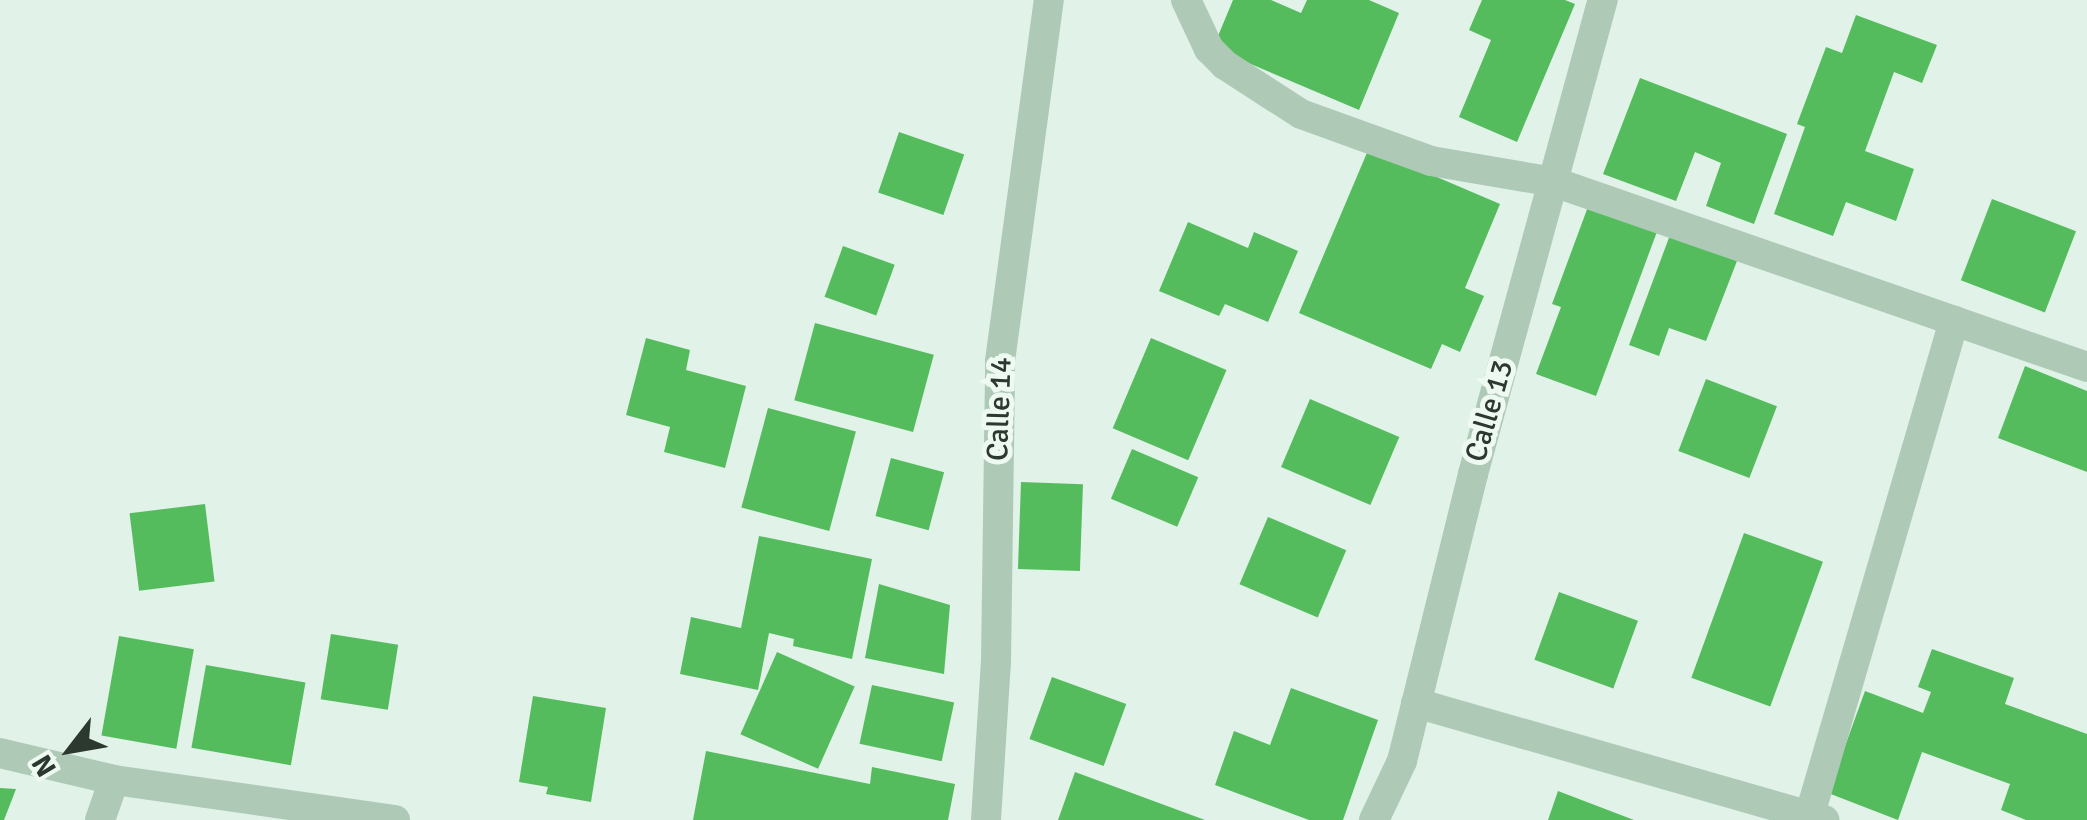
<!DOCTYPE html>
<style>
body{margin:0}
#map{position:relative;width:2087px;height:820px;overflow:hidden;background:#e1f2e8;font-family:Signika,sans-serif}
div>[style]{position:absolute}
.building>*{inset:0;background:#55bc5e;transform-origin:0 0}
.minor>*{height:30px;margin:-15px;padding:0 15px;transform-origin:15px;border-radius:15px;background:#aec9b6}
span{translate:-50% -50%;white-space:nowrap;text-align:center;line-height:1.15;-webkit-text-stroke:10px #eef9f2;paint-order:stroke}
.street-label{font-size:30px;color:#2c392e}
.north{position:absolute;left:20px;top:700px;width:100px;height:100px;-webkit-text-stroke:8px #eef9f2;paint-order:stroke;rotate:239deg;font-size:28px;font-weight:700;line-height:40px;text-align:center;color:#2c392e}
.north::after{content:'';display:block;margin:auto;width:35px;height:45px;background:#2c392e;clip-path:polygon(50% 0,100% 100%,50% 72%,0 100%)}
</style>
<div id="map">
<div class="building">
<div style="clip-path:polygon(1233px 0,1271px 0,1301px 13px,1307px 0,1369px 0,1399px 13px,1359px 110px,1213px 48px)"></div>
<div style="clip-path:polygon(1482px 0,1565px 0,1575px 4px,1517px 142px,1459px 117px,1491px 40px,1469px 30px)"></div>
<div style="clip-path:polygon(1856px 15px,1937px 45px,1922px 83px,1894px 72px,1865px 151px,1914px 169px,1896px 221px,1846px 202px,1833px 236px,1774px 214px,1805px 127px,1797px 124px,1826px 47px,1842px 53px)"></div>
<div style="clip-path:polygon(1640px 78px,1787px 134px,1754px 224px,1706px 206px,1721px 163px,1695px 152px,1676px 201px,1603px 174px)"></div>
<div style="left:899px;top:132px;width:69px;height:64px;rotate:19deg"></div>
<div style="clip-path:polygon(1369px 148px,1500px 204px,1465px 288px,1484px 296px,1460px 352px,1442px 344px,1431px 369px,1299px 313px)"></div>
<div style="left:1992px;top:199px;width:90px;height:87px;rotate:21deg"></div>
<div style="clip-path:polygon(1589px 204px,1658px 229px,1596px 396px,1536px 374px,1561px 307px,1552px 304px)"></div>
<div style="clip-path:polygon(1188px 222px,1248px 248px,1254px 232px,1298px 251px,1268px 322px,1225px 304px,1219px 316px,1159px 291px)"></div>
<div style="clip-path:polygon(1670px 235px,1737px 261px,1706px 341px,1669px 328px,1659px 356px,1629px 345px)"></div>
<div style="left:843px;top:246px;width:55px;height:54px;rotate:20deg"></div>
<div style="left:815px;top:323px;width:123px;height:80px;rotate:15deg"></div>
<div style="clip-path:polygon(646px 338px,690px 350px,686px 370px,746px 386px,725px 468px,664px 452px,670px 427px,626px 415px)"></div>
<div style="left:1151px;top:338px;width:82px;height:98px;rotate:23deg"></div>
<div style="clip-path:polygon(2025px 366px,2087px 391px,2087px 472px,1998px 438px)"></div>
<div style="left:1706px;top:379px;width:76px;height:77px;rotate:21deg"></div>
<div style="left:1310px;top:399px;width:97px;height:74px;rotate:23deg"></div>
<div style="left:768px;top:408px;width:91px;height:103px;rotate:15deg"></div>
<div style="left:1132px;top:449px;width:72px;height:54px;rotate:23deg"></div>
<div style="left:891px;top:458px;width:55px;height:60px;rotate:15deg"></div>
<div style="left:1021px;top:482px;width:62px;height:87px;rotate:2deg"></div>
<div style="left:205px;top:504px;width:78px;height:76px;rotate:83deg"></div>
<div style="left:1268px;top:517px;width:85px;height:73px;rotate:23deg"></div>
<div style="left:1744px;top:533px;width:84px;height:154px;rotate:20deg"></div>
<div style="clip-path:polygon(759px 536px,872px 559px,852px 659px,793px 646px,794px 639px,769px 633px,758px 690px,680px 674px,691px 617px,741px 628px)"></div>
<div style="clip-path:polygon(879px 584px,950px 605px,944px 674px,865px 658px)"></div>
<div style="left:1559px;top:592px;width:84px;height:72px;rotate:20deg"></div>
<div style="left:331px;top:634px;width:68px;height:66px;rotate:9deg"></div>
<div style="left:119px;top:636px;width:76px;height:101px;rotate:10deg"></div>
<div style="clip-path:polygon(1932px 649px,2014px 678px,2005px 704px,2087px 734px,2087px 820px,2026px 820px,2001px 810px,2010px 784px,1922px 752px,1898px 820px,1828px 793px,1865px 691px,1923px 713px,1931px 692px,1918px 687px)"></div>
<div style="left:777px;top:652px;width:85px;height:90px;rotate:24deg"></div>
<div style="left:206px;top:665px;width:101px;height:84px;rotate:10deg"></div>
<div style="left:1052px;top:677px;width:79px;height:66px;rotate:20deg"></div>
<div style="left:872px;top:685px;width:84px;height:60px;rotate:12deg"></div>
<div style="clip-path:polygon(1291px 688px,1378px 720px,1343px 820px,1309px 820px,1215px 785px,1234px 731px,1270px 745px)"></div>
<div style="clip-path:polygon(533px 696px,606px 708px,591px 802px,546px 794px,548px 787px,519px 782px)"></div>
<div style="clip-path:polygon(706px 751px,870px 784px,872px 767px,955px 784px,948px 820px,693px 820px)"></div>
<div style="clip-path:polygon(1075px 772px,1205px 820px,1058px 820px)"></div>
<div style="clip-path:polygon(0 788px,16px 789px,4px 820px,0 820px)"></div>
<div style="clip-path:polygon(1558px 791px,1634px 820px,1548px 820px)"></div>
</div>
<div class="minor">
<div style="left:1186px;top:0;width:54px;rotate:64.9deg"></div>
<div style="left:1209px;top:49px;width:23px;rotate:45deg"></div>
<div style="left:1225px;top:65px;width:90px;rotate:32.8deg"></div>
<div style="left:1301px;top:114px;width:138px;rotate:19.9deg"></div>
<div style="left:1431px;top:161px;width:125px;rotate:9.7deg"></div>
<div style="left:1554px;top:182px;width:564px;rotate:19.14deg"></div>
<div style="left:1416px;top:703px;width:425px;rotate:16deg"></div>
<div style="left:0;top:753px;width:117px;rotate:13.3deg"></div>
<div style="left:114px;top:780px;width:284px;rotate:8.1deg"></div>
<div style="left:1810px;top:814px;width:514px;rotate:-73.72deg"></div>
<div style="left:100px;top:820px;width:42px;rotate:-70.7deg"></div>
<div style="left:986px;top:820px;width:158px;rotate:-86.4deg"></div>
<div style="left:996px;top:662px;width:301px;rotate:-89.2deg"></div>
<div style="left:1000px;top:361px;width:364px;rotate:-82.3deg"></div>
<div style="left:1374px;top:820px;width:65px;rotate:-64.6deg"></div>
<div style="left:1402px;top:761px;width:296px;rotate:-76.1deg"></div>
<div style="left:1473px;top:474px;width:492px;rotate:-74.7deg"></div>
</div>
<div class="street-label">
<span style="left:1000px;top:409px;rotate:-88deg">Calle 14</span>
<span style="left:1490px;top:411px;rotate:-74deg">Calle 13</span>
</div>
<div class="north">N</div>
</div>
